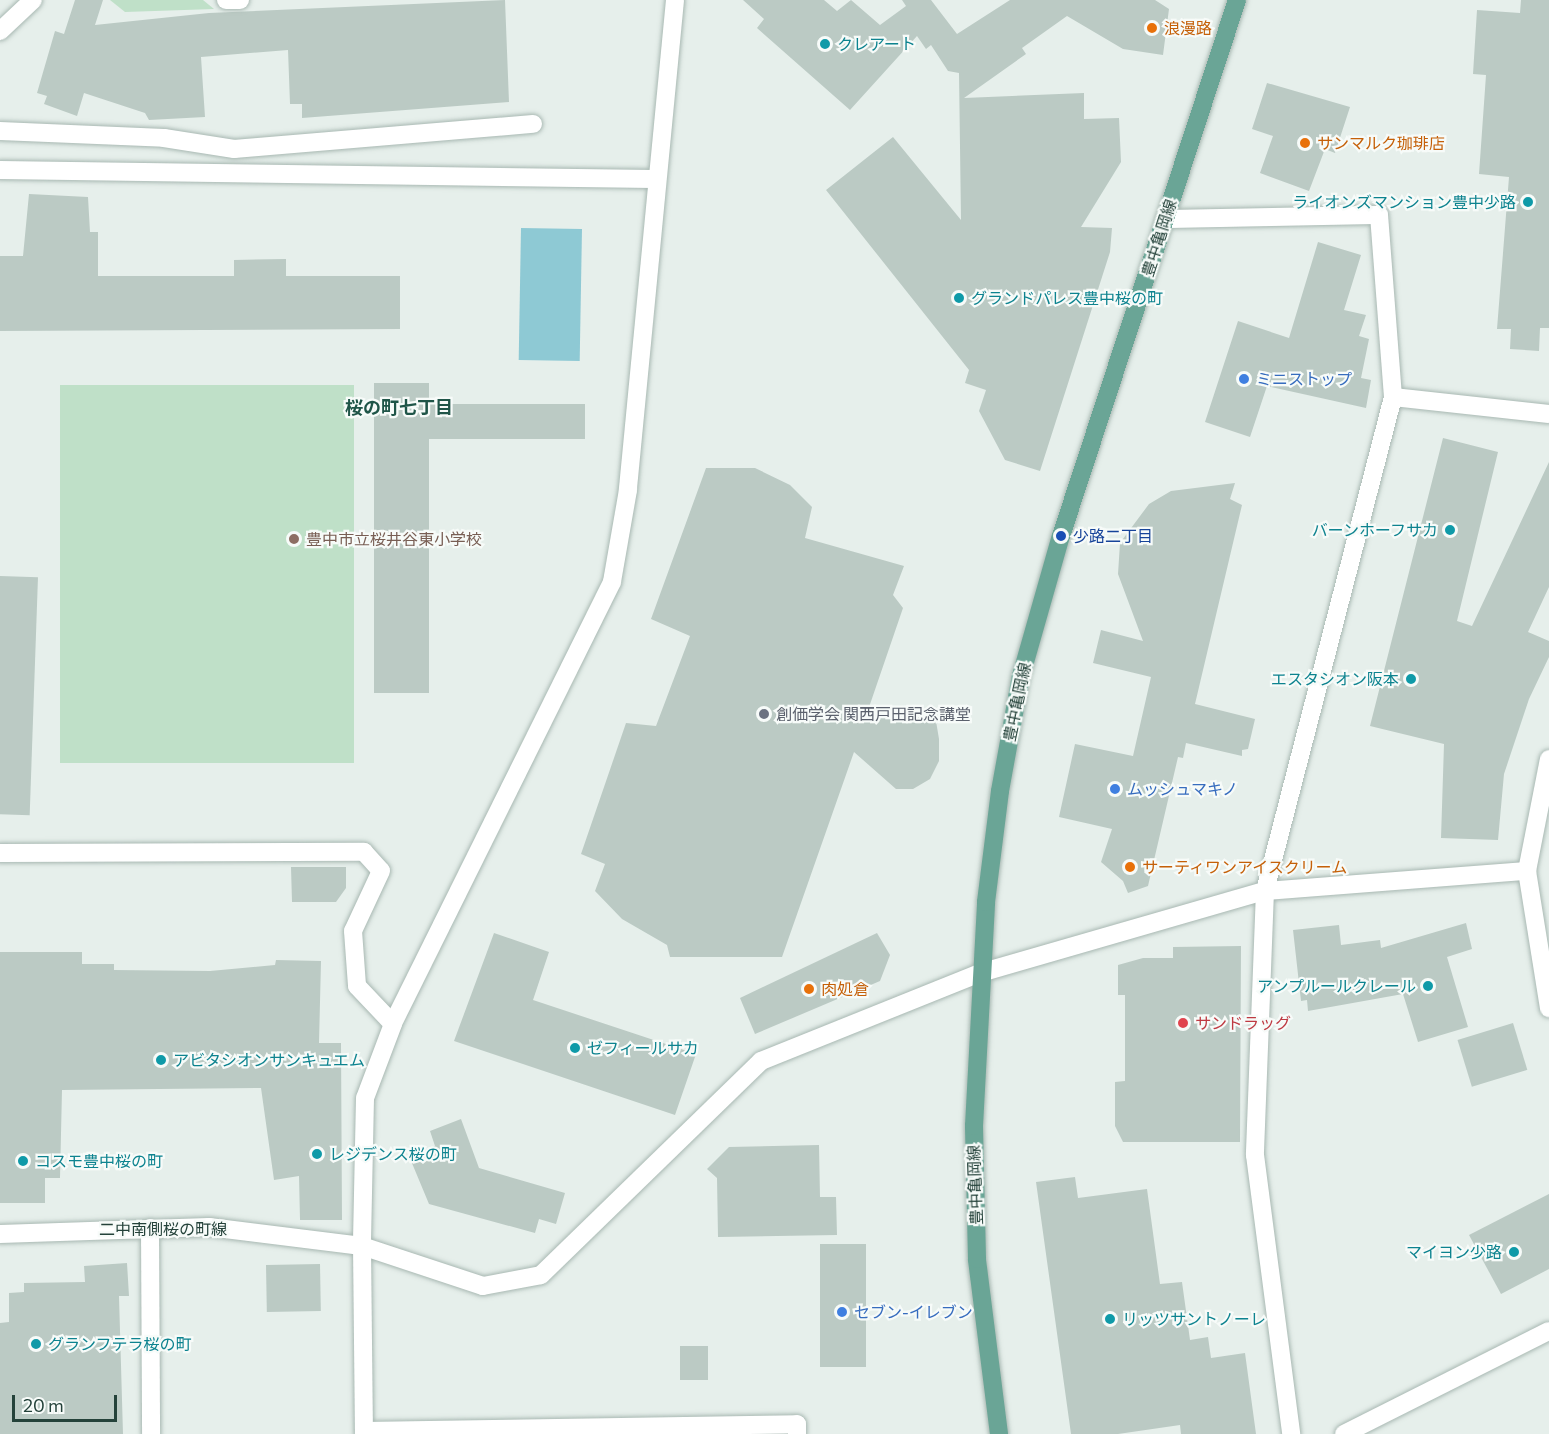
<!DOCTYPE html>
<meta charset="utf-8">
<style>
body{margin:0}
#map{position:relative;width:1549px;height:1434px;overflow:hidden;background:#e6efeb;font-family:Commissioner,"Noto Sans JP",sans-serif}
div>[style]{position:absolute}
.green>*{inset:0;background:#bfe0c8;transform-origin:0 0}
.water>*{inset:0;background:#8ec9d4;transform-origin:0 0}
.building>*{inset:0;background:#bbcac4;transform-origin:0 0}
.roads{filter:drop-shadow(0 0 2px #a8b8b2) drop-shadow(0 0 2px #a8b8b2)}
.minor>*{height:18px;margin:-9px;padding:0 9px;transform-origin:9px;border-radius:9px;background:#fff}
.tertiary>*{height:18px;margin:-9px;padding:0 9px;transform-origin:9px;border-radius:9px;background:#fff}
.primary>*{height:18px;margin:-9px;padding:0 9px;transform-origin:9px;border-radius:9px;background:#6aa596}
.dots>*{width:16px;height:16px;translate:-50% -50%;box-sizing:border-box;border:3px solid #f7fbf9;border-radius:50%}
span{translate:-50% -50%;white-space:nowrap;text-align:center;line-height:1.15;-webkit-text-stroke:4.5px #f7fbf9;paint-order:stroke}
.food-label{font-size:16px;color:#c56008}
.left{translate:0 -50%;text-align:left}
.culture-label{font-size:16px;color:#0d838f}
.right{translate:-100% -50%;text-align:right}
.street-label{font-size:16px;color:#24423a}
.shop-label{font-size:16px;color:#366cbe}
.transit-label{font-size:16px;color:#164399}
.education-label{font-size:16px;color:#785e54}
.worship-label{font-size:16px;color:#5b616d}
.health-label{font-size:16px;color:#be3a42}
.neighbourhood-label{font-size:18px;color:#1f5548;font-weight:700}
.scale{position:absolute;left:12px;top:1395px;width:105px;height:27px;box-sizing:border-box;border:3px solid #24423a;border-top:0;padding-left:8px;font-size:18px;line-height:21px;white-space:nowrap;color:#24423a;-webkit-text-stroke:4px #f7fbf9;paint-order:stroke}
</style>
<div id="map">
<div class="green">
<div style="clip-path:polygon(110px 0,203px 0,214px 9px,125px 12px)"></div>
<div style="left:60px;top:385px;width:294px;height:378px"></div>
</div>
<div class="water">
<div style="left:521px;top:228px;width:61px;height:132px;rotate:1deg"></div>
</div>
<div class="building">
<div style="clip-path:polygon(75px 0,103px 0,95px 25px,209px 13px,505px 0,509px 102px,302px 118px,302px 104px,290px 104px,288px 50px,201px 57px,205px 117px,149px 120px,145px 113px,84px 93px,77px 116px,44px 104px,47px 96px,37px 93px,55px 31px,64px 34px)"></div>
<div style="clip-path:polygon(743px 0,824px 0,837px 11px,851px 0,880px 25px,906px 6px,902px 0,931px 0,957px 34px,1010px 0,1155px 0,1169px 9px,1163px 55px,1123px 49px,1067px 16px,1022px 48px,1026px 54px,964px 98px,1084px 93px,1084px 119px,1119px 118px,1121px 162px,1081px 227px,1112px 228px,1110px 252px,1040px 471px,1005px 460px,979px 411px,986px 390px,965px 383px,969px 370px,826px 190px,893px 137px,961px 220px,959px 73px,948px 71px,931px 45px,926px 49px,917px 36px,850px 110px,757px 28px,764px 19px)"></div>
<div style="clip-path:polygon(1521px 0,1549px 0,1549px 328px,1540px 328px,1539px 351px,1510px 349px,1511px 329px,1497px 329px,1509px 177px,1479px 174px,1486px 75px,1473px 74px,1477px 10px,1520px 13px)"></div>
<div style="clip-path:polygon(1267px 83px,1350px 107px,1335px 153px,1325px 149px,1309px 191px,1260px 173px,1273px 136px,1252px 129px)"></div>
<div style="clip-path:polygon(29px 194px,88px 197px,90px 232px,98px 232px,98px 276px,234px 276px,234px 260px,286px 259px,286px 276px,400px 276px,400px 329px,0 331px,0 256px,23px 256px)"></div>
<div style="clip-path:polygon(1318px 242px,1361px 255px,1344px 310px,1366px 315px,1359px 336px,1369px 339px,1361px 378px,1371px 380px,1366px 408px,1267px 386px,1250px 437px,1205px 422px,1238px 321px,1289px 338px)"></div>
<div style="clip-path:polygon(374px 383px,429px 383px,429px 404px,585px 404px,585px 439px,429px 439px,429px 693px,374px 693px)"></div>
<div style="clip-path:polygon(1443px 438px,1498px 452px,1457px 621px,1472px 626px,1549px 462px,1549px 587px,1528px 632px,1549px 641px,1549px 657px,1529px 699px,1504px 774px,1498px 840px,1441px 838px,1444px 744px,1370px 726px)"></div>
<div style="clip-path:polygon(706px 468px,755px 468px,790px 485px,812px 507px,805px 538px,904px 566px,893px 595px,903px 608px,866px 716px,922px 711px,936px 721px,939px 739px,939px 761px,930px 779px,913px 789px,896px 789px,854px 752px,782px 957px,670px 957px,667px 945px,622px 919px,595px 891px,605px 864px,581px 854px,626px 723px,656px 726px,690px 636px,651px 619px)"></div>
<div style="clip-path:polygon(1235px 483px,1230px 499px,1242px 505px,1195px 704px,1255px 719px,1248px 749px,1242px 750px,1242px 756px,1186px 743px,1183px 758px,1178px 757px,1148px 886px,1128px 893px,1123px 881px,1101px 862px,1112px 829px,1059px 817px,1075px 744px,1133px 756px,1151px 677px,1093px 663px,1101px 630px,1143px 641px,1118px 574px,1120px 543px,1149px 504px,1171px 491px)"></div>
<div style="left:0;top:576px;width:38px;height:238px;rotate:2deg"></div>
<div style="clip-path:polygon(291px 867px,346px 867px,346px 888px,336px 902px,292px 902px)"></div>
<div style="clip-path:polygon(1466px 923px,1472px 949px,1447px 957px,1468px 1027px,1418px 1042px,1403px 994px,1308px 1011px,1307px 1000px,1301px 1001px,1293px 930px,1339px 925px,1341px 945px,1380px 940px,1381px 948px)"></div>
<div style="clip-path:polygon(494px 933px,549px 952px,533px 1000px,696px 1054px,675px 1115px,454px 1041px)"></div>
<div style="clip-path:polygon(877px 933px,890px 955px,880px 981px,755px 1034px,740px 998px)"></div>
<div style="clip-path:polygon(1241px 946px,1240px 1142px,1123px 1142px,1115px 1126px,1115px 1082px,1125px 1081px,1125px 995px,1118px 995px,1118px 965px,1143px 958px,1173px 958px,1173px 947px)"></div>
<div style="clip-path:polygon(0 952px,82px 952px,82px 964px,114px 964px,114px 970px,210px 971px,275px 965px,276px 960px,321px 961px,319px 1043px,341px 1043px,342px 1220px,300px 1220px,299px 1176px,274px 1180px,261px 1088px,62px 1090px,60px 1178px,45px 1178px,45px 1203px,0 1203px)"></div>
<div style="left:1513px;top:1023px;width:49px;height:58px;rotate:73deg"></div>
<div style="clip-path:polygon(461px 1119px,479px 1168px,565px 1193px,556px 1224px,539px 1219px,535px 1233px,429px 1204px,409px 1156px,435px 1146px,430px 1131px)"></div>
<div style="clip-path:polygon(819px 1145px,820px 1197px,836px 1197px,837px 1235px,718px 1237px,717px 1178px,707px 1169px,729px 1147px)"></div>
<div style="clip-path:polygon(1075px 1177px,1078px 1198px,1147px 1189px,1160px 1284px,1182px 1282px,1190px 1340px,1208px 1337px,1211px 1358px,1245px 1353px,1256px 1434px,1181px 1434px,1180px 1425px,1118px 1434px,1071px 1434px,1036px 1182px)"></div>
<div style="clip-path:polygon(1549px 1194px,1549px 1269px,1501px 1294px,1469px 1235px)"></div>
<div style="left:820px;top:1244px;width:46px;height:123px"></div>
<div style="clip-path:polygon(127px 1263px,129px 1296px,119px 1296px,123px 1434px,0 1434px,0 1323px,9px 1322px,9px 1293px,24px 1292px,24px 1283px,85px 1282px,84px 1266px)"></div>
<div style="left:320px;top:1264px;width:47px;height:54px;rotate:89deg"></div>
<div style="left:680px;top:1346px;width:28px;height:34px"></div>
</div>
<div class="roads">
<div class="minor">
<div style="left:226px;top:0;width:14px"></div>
<div style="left:0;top:31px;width:45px;rotate:-43.2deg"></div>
<div style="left:0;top:131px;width:164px;rotate:2.4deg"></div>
<div style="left:164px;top:138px;width:71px;rotate:8.9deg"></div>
<div style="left:234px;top:149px;width:300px;rotate:-4.8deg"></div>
<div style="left:0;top:170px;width:654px;rotate:0.79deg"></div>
<div style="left:1165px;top:219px;width:214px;rotate:-1.1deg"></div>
<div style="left:1379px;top:215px;width:183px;rotate:85.6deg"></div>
<div style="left:1393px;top:397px;width:510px;rotate:104.53deg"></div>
<div style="left:1265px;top:891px;width:264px;rotate:92.2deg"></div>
<div style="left:1255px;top:1155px;width:281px;rotate:82.6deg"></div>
<div style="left:1393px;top:397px;width:157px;rotate:6.2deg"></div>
<div style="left:0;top:853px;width:364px;rotate:-0.2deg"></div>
<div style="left:364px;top:852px;width:25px;rotate:48deg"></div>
<div style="left:381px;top:871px;width:66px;rotate:115deg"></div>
<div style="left:353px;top:931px;width:55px;rotate:85.8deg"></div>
<div style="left:357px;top:986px;width:52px;rotate:46.5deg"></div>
<div style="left:1527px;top:871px;width:114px;rotate:-78.9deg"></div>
<div style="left:150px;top:1228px;width:206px;rotate:89.7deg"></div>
<div style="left:0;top:1234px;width:209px;rotate:-1.9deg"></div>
<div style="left:209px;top:1227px;width:154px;rotate:7.1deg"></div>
<div style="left:362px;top:1246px;width:188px;rotate:89.4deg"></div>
<div style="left:364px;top:1431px;width:433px;rotate:-0.9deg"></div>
<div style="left:797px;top:1424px;width:10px;rotate:90deg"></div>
<div style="left:1344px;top:1434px;width:229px;rotate:-26.7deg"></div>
</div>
<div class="tertiary">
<div style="left:675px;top:0;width:492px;rotate:95.5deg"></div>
<div style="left:628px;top:490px;width:93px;rotate:99.9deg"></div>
<div style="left:612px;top:582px;width:493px;rotate:116.4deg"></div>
<div style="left:393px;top:1024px;width:79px;rotate:110.7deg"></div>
<div style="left:365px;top:1098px;width:148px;rotate:91.2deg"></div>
<div style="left:362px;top:1246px;width:127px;rotate:18.3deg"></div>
<div style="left:483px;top:1286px;width:59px;rotate:-10.7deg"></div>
<div style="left:541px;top:1275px;width:307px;rotate:-44.2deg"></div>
<div style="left:761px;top:1061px;width:236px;rotate:-21.9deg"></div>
<div style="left:980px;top:973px;width:297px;rotate:-16.1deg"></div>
<div style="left:1265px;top:891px;width:263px;rotate:-4.4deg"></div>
<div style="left:1527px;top:871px;width:139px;rotate:80.9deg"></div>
</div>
<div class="primary">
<div style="left:999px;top:1434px;width:176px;rotate:-97.2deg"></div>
<div style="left:977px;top:1259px;width:133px;rotate:-91.3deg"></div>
<div style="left:974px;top:1126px;width:224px;rotate:-86.9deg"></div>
<div style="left:986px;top:902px;width:112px;rotate:-82.8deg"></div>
<div style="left:1000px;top:791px;width:117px;rotate:-79.7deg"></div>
<div style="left:1021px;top:676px;width:146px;rotate:-74.1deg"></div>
<div style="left:1061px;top:536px;width:564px;rotate:-71.82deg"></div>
</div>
</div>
<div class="dots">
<div style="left:1152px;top:28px;background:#e8710a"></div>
<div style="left:825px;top:44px;background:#0f9aa8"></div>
<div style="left:1305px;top:143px;background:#e8710a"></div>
<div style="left:1528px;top:202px;background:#0f9aa8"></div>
<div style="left:959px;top:298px;background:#0f9aa8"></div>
<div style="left:1244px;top:379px;background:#3f7fe0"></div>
<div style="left:1450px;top:530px;background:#0f9aa8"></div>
<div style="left:1061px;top:536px;background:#1a4fb4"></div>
<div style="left:294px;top:539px;background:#8d6e63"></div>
<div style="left:1411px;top:679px;background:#0f9aa8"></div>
<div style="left:764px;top:714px;background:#6b7280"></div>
<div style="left:1115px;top:789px;background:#3f7fe0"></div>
<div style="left:1130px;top:867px;background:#e8710a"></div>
<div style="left:1428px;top:986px;background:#0f9aa8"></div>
<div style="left:809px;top:989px;background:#e8710a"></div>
<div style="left:1183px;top:1023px;background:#e0444e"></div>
<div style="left:575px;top:1048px;background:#0f9aa8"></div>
<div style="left:161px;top:1060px;background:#0f9aa8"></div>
<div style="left:317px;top:1154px;background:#0f9aa8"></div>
<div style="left:23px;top:1161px;background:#0f9aa8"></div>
<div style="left:1514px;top:1252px;background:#0f9aa8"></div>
<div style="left:842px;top:1312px;background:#3f7fe0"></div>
<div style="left:1110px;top:1319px;background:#0f9aa8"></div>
<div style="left:36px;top:1344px;background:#0f9aa8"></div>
</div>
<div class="food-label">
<span class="left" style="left:1164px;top:28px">浪漫路</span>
<span class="left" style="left:1317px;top:143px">サンマルク珈琲店</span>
<span class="left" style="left:1142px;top:867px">サーティワンアイスクリーム</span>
<span class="left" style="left:821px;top:989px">肉処倉</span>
</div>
<div class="culture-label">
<span class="left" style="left:837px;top:44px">クレアート</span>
<span class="right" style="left:1516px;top:202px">ライオンズマンション豊中少路</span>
<span class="left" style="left:971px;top:298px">グランドパレス豊中桜の町</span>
<span class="right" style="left:1438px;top:530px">バーンホーフサカ</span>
<span class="right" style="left:1399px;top:679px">エスタシオン阪本</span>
<span class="right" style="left:1416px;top:986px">アンプルールクレール</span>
<span class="left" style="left:587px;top:1048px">ゼフィールサカ</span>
<span class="left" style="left:173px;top:1060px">アビタシオンサンキュエム</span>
<span class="left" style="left:329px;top:1154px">レジデンス桜の町</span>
<span class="left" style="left:35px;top:1161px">コスモ豊中桜の町</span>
<span class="right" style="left:1502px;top:1252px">マイヨン少路</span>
<span class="left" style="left:1122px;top:1319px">リッツサントノーレ</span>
<span class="left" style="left:48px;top:1344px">グランフテラ桜の町</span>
</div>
<div class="street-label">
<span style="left:1159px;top:238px;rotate:-72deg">豊中亀岡線</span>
<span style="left:1017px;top:702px;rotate:-78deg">豊中亀岡線</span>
<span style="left:975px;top:1185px;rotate:-92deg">豊中亀岡線</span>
<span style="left:163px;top:1229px">二中南側桜の町線</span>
</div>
<div class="shop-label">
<span class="left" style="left:1256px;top:379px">ミニストップ</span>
<span class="left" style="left:1127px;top:789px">ムッシュマキノ</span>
<span class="left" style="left:854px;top:1312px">セブン-イレブン</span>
</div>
<div class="transit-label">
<span class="left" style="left:1073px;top:536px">少路二丁目</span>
</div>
<div class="education-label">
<span class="left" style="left:306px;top:539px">豊中市立桜井谷東小学校</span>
</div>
<div class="worship-label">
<span class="left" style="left:776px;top:714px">創価学会 関西戸田記念講堂</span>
</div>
<div class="health-label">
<span class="left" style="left:1195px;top:1023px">サンドラッグ</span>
</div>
<div class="neighbourhood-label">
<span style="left:399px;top:407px">桜の町七丁目</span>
</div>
<div class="scale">20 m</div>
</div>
